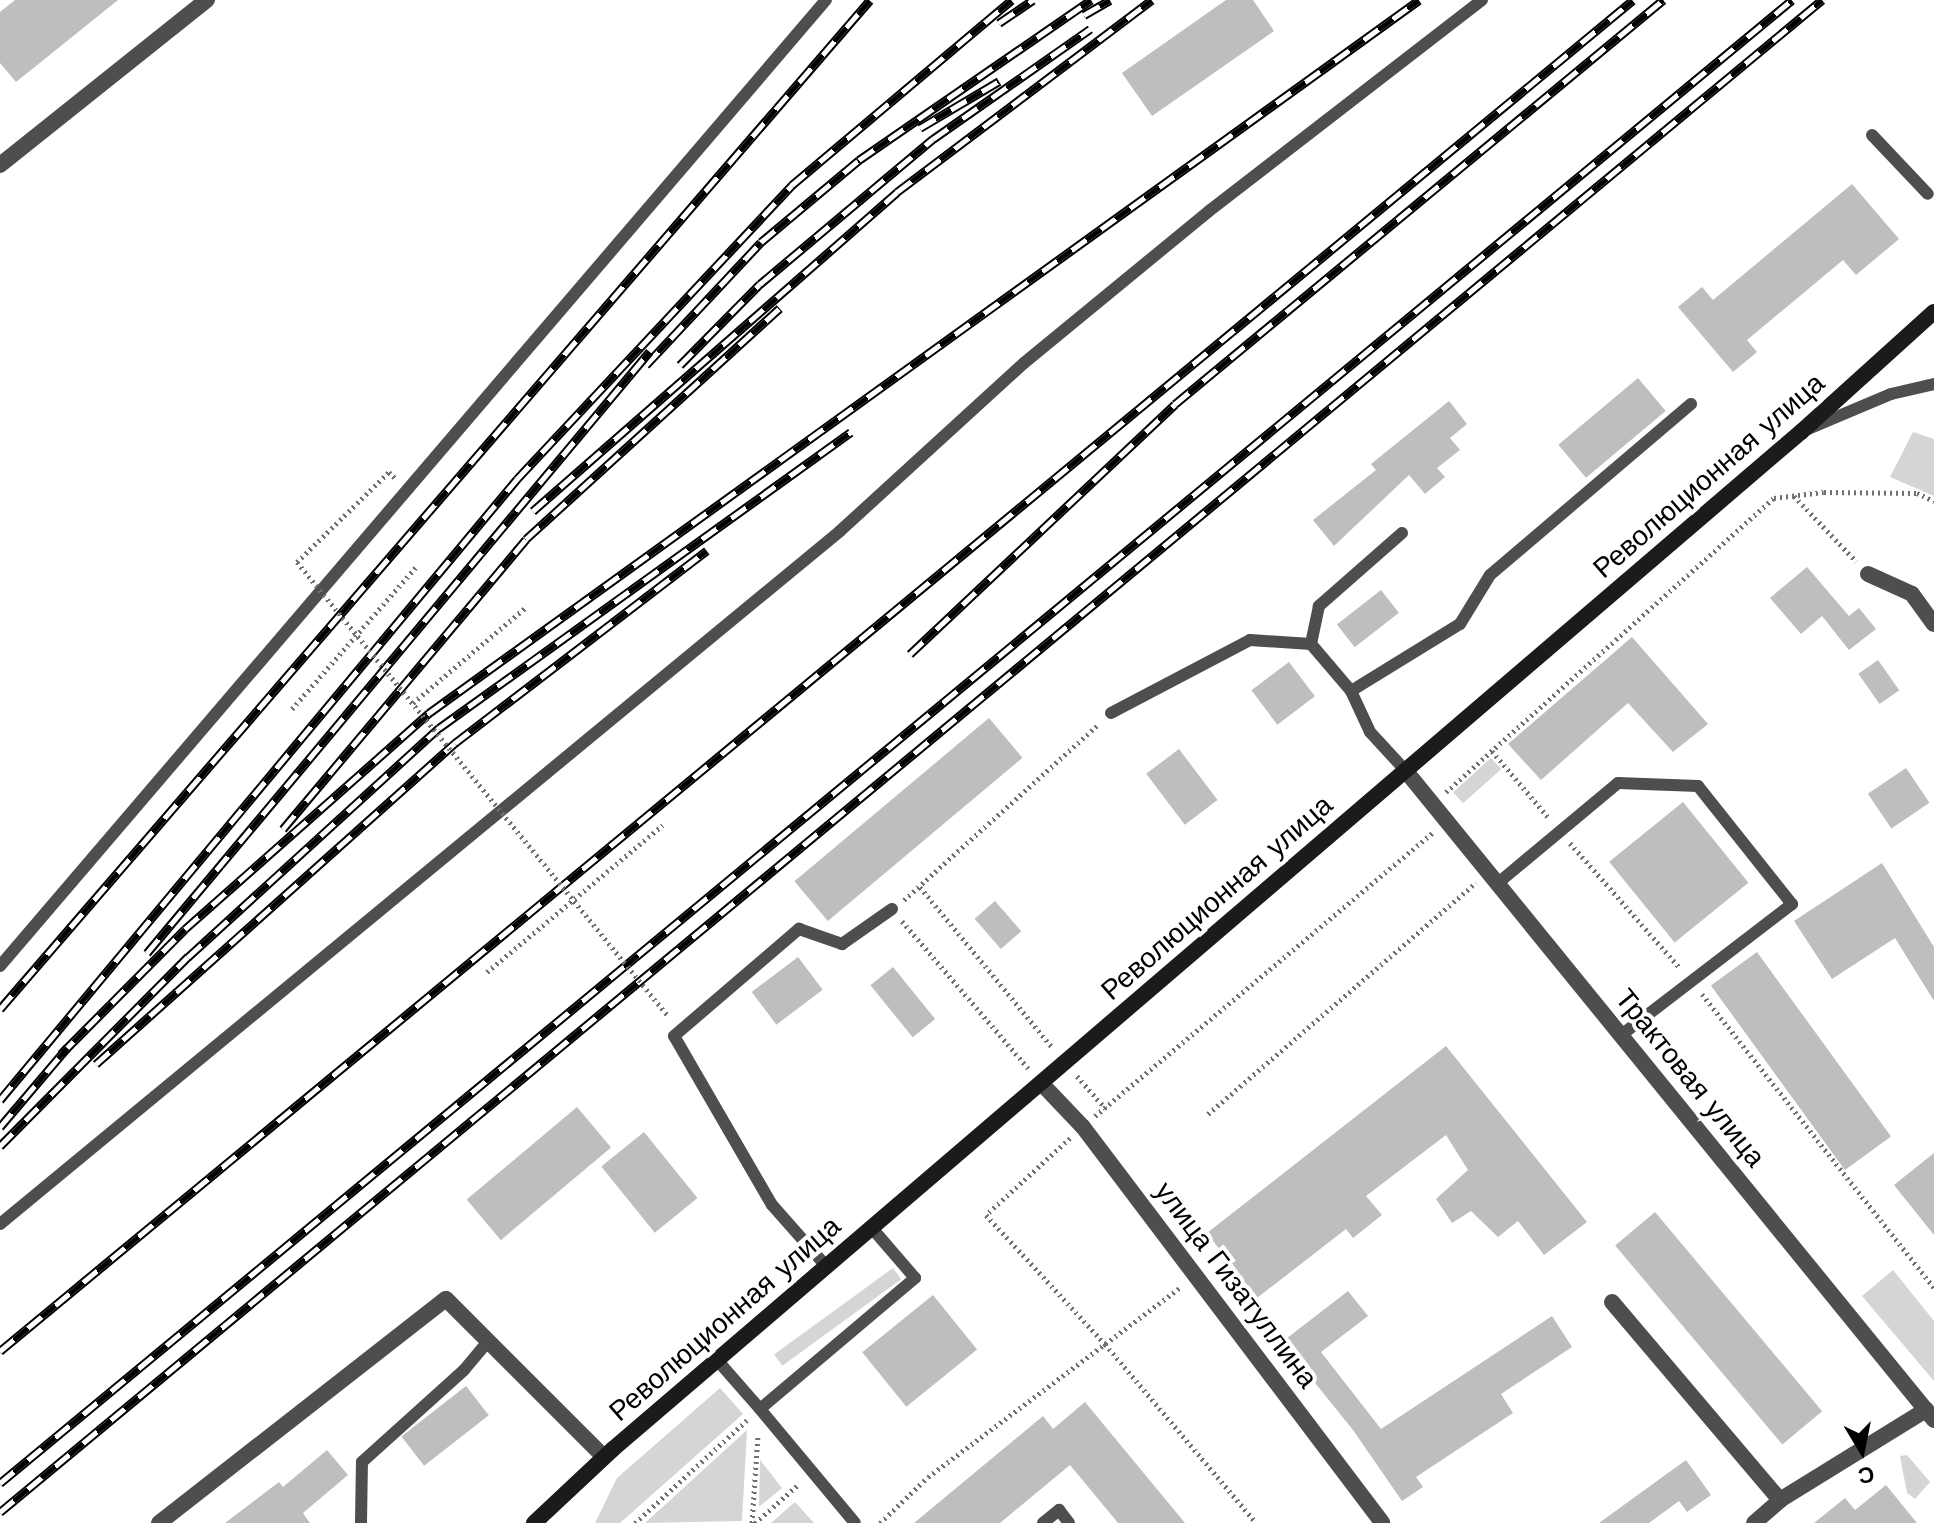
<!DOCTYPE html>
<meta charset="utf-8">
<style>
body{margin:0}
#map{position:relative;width:1934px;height:1523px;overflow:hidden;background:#fff;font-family:"Work Sans",sans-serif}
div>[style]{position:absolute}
.green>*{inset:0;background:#d5d5d5;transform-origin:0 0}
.building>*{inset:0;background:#bebebe;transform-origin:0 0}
.path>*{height:5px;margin-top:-2.5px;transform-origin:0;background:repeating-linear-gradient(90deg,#707070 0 2px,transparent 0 6px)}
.service>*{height:12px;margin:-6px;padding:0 6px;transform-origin:6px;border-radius:6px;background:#4e4e4e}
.minor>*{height:16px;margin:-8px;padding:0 8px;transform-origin:8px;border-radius:8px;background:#4e4e4e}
.secondary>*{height:16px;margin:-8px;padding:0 8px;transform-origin:8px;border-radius:8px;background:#1b1b1b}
.rail>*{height:9px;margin-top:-4.5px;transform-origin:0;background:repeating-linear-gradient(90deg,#fff 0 18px,#000 0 36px);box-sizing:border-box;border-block:2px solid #000}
.path-bridge>*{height:5px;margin-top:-2.5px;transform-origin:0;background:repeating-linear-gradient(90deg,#707070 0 2px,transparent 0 6px)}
span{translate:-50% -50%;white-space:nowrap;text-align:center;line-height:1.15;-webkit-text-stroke:8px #fff;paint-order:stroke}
.street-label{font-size:28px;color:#000}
.north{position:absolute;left:1822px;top:1411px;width:80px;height:80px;-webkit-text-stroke:6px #fff;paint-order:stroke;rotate:170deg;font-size:22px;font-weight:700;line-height:32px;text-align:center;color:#000}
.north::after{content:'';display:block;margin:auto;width:28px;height:36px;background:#000;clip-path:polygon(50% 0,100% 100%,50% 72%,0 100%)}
</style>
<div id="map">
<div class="green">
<div style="clip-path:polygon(1913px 432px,1934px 439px,1934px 496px,1890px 477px)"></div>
<div style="left:1491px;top:758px;width:15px;height:51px;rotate:48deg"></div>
<div style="left:893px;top:1268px;width:14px;height:147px;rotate:54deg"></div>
<div style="clip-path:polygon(1893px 1270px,1934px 1321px,1934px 1381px,1862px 1296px)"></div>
<div style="clip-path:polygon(720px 1388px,743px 1414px,620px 1523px,595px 1523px,617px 1478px)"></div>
<div style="clip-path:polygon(747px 1430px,742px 1521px,645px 1523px)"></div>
<div style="clip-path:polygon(1907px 1455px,1930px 1482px,1915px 1499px,1907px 1493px,1900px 1456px)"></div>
<div style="clip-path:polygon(760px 1460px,782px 1488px,759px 1507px)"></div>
<div style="clip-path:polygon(795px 1502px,814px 1523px,771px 1523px)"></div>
</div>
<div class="building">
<div style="clip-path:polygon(15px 0,118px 0,16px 82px,0 63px,0 12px)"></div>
<div style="clip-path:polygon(1226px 0,1253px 0,1274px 31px,1152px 116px,1122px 73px)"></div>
<div style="clip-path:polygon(1852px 184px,1899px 239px,1856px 275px,1843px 260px,1747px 340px,1757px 352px,1733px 372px,1678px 307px,1702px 287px,1713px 300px)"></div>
<div style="left:1638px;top:378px;width:43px;height:104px;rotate:50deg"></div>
<div style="clip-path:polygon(1449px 401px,1467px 424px,1450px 438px,1460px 450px,1437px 468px,1445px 477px,1425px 494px,1409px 475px,1334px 546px,1313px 520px,1376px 470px,1371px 464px)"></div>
<div style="clip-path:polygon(1807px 567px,1849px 616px,1859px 608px,1876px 629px,1849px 650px,1822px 616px,1801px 634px,1770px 598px)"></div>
<div style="left:1381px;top:590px;width:29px;height:56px;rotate:52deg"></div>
<div style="clip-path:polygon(1632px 637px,1708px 724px,1673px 752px,1628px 703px,1541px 780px,1508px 744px)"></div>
<div style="left:1878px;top:660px;width:37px;height:24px;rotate:55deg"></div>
<div style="left:1289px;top:662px;width:43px;height:47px;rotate:53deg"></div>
<div style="left:989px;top:718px;width:52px;height:254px;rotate:50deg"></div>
<div style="left:1179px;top:749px;width:64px;height:41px;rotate:53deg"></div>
<div style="left:1906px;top:768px;width:42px;height:46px;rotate:56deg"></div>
<div style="left:1683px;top:802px;width:104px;height:95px;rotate:51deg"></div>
<div style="clip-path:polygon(1882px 863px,1934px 947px,1934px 1001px,1895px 938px,1832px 979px,1794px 921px)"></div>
<div style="left:995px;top:901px;width:40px;height:27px;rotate:49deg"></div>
<div style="left:1757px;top:952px;width:228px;height:57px;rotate:54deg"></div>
<div style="left:798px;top:957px;width:41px;height:58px;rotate:53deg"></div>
<div style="left:893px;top:967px;width:67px;height:29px;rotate:51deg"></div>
<div style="clip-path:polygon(1446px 1046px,1587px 1222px,1544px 1255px,1518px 1221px,1498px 1237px,1471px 1211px,1452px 1223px,1436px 1199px,1468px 1170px,1446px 1135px,1366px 1196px,1382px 1215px,1353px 1238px,1346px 1229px,1257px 1298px,1207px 1233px)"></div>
<div style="left:577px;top:1107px;width:53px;height:144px;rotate:50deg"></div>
<div style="left:644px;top:1132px;width:85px;height:55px;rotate:51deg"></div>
<div style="clip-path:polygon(1934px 1153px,1934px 1235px,1894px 1185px)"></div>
<div style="left:1655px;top:1212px;width:260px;height:52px;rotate:50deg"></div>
<div style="clip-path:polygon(1348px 1291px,1368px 1316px,1321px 1352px,1381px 1429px,1552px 1316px,1572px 1347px,1501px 1394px,1513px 1413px,1416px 1477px,1423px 1487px,1402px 1501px,1353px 1430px,1282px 1342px)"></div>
<div style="left:933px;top:1295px;width:70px;height:91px;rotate:51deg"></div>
<div style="left:466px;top:1386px;width:37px;height:82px;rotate:52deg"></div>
<div style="clip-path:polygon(1085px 1402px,1185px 1523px,1118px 1523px,1070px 1465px,1000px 1523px,914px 1523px,1043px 1416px,1053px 1429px)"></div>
<div style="clip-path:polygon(327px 1450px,348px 1475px,303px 1513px,310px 1523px,225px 1523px,279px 1482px,283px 1487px)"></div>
<div style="clip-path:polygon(1686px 1460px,1711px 1495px,1687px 1512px,1679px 1501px,1649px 1523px,1599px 1523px)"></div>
<div style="clip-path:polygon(1886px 1485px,1917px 1523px,1814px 1523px,1845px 1498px,1855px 1510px)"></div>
</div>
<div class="path">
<div style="left:1794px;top:496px;width:90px;rotate:46.4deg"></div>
<div style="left:297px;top:562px;width:129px;rotate:-44.4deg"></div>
<div style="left:389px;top:472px;width:11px;rotate:45deg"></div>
<div style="left:413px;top:703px;width:148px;rotate:-40.3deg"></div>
<div style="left:292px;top:709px;width:189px;rotate:-48.9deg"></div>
<div style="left:1492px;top:751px;width:87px;rotate:49.7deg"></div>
<div style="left:1446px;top:792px;width:440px;rotate:-41.9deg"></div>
<div style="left:1774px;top:498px;width:50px;rotate:-6.8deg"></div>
<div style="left:1824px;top:492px;width:93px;rotate:0.6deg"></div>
<div style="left:1917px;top:493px;width:19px;rotate:25deg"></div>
<div style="left:1570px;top:843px;width:167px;rotate:48.7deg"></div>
<div style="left:920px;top:887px;width:207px;rotate:50.5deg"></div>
<div style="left:904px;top:900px;width:261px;rotate:-42.1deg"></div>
<div style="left:902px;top:921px;width:194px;rotate:49.4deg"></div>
<div style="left:487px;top:972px;width:229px;rotate:-39.9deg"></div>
<div style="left:1702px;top:994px;width:375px;rotate:51.7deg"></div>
<div style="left:1077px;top:1076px;width:43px;rotate:48.8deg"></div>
<div style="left:1208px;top:1114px;width:354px;rotate:-40.8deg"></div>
<div style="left:1095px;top:1116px;width:442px;rotate:-40deg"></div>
<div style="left:1070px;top:1138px;width:114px;rotate:137.5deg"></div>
<div style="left:986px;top:1215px;width:176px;rotate:47.3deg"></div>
<div style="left:1105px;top:1344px;width:234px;rotate:49.8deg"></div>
<div style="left:635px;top:1523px;width:152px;rotate:-42.6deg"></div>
<div style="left:752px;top:1523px;width:87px;rotate:-86.1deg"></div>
<div style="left:755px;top:1523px;width:59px;rotate:-41.6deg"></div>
<div style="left:880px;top:1523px;width:66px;rotate:-43.8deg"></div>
<div style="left:928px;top:1477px;width:315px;rotate:-36.9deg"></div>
</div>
<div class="service">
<div style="left:1872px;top:135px;width:81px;rotate:46.5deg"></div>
<div style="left:1808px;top:429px;width:90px;rotate:-22.9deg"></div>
<div style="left:1891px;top:394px;width:44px;rotate:-13.1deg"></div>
<div style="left:1402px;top:533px;width:111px;rotate:138.7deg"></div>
<div style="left:1319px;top:606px;width:39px;rotate:102deg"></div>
<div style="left:1311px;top:644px;width:62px;rotate:49.6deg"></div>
<div style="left:1351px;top:691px;width:45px;rotate:65.1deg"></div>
<div style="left:1370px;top:732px;width:52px;rotate:47.4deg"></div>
<div style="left:1351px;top:691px;width:128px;rotate:-31.6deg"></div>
<div style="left:1460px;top:624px;width:57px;rotate:-58.5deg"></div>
<div style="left:1490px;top:575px;width:264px;rotate:-40.4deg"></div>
<div style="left:1111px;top:713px;width:157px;rotate:-27.7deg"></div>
<div style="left:1250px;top:640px;width:61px;rotate:3.8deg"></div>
<div style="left:1498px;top:883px;width:156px;rotate:-39.8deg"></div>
<div style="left:1618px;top:783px;width:80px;rotate:2.1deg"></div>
<div style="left:1698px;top:786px;width:151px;rotate:51.5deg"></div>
<div style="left:1792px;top:904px;width:215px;rotate:142.5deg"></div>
<div style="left:0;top:966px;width:1271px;rotate:-49.47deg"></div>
<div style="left:0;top:1224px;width:1089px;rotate:-39.52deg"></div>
<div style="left:840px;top:531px;width:249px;rotate:-42.4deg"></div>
<div style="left:1024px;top:363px;width:239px;rotate:-39.4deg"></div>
<div style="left:1209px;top:211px;width:345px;rotate:-37.7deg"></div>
<div style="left:826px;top:1266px;width:81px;rotate:-131.5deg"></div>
<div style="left:772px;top:1205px;width:195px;rotate:-120.1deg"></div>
<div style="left:674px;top:1036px;width:165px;rotate:-40.6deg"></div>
<div style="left:799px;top:929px;width:46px;rotate:19.2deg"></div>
<div style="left:842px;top:944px;width:61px;rotate:-35deg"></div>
<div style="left:718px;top:1361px;width:64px;rotate:48.8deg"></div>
<div style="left:760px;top:1409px;width:203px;rotate:-40.2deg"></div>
<div style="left:915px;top:1278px;width:67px;rotate:-130.8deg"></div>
<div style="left:760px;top:1409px;width:148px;rotate:50.2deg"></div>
<div style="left:361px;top:1523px;width:61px;rotate:-89.1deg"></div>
<div style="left:362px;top:1462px;width:137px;rotate:-42deg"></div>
<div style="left:464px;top:1370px;width:38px;rotate:-50deg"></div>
<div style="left:1043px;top:1523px;width:21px;rotate:-39deg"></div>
<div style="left:1059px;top:1510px;width:16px;rotate:52deg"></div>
</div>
<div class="minor">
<div style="left:0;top:165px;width:265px;rotate:-38.6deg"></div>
<div style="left:1868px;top:574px;width:48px;rotate:24.4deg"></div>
<div style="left:1912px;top:594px;width:37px;rotate:54deg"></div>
<div style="left:1405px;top:770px;width:838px;rotate:50.86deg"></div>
<div style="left:1042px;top:1084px;width:59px;rotate:46.4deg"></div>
<div style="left:1083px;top:1127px;width:496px;rotate:52.9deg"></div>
<div style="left:1612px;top:1302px;width:260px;rotate:49.7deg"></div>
<div style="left:159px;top:1523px;width:364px;rotate:-38deg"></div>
<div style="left:446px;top:1299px;width:223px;rotate:45deg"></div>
<div style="left:1754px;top:1523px;width:35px;rotate:-41deg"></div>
<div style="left:1780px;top:1500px;width:172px;rotate:-31.7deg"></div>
</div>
<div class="secondary">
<div style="left:534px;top:1523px;width:108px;rotate:-43.1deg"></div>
<div style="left:613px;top:1449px;width:1564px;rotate:-40.57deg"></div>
<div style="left:1801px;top:432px;width:179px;rotate:-42.1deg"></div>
</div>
<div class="rail">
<div style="left:1084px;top:15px;width:30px;rotate:-30deg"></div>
<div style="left:999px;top:23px;width:41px;rotate:-34.1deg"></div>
<div style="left:920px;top:128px;width:92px;rotate:-30.7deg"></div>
<div style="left:646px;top:365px;width:168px;rotate:-46.9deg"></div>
<div style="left:761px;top:242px;width:128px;rotate:-39.9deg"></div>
<div style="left:859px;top:160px;width:282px;rotate:-34.6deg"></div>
<div style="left:680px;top:365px;width:114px;rotate:-45.4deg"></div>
<div style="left:760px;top:284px;width:226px;rotate:-40deg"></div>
<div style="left:933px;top:139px;width:192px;rotate:-35deg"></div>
<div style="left:533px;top:511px;width:484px;rotate:-41.2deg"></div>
<div style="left:897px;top:192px;width:319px;rotate:-37deg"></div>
<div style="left:910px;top:654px;width:364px;rotate:-43.3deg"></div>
<div style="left:1175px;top:404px;width:634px;rotate:-39.62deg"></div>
<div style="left:283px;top:829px;width:378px;rotate:-50deg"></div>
<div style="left:526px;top:539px;width:343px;rotate:-42.3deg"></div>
<div style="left:147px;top:953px;width:784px;rotate:-50.12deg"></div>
<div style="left:0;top:1009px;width:1332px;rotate:-49.23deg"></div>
<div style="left:61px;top:1054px;width:176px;rotate:-45.2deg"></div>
<div style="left:185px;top:929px;width:326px;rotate:-41.5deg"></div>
<div style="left:429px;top:713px;width:1220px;rotate:-35.76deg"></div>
<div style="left:96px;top:1064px;width:482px;rotate:-41.8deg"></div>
<div style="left:455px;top:743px;width:317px;rotate:-37.4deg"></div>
<div style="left:0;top:1100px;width:808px;rotate:-50.22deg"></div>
<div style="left:517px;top:479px;width:403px;rotate:-46.9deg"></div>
<div style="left:792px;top:185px;width:287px;rotate:-40.1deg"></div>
<div style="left:0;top:1127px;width:104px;rotate:-49.7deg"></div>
<div style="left:0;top:1146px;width:267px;rotate:-45.2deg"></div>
<div style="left:188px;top:957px;width:340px;rotate:-42.4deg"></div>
<div style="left:439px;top:728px;width:507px;rotate:-35.7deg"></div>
<div style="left:0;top:1351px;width:2119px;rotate:-39.6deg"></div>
<div style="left:0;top:1483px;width:2326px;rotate:-39.61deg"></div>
<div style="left:0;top:1512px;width:2368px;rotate:-39.69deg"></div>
</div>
<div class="path-bridge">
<div style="left:297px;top:562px;width:586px;rotate:50.74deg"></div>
</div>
<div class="street-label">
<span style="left:1709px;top:476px;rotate:-41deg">Революционная улица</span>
<span style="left:1217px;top:898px;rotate:-41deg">Революционная улица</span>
<span style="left:1690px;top:1078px;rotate:51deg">Трактовая улица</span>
<span style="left:1236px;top:1285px;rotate:53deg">улица Гизатуллина</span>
<span style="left:725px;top:1319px;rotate:-41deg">Революционная улица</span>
</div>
<div class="north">С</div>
</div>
